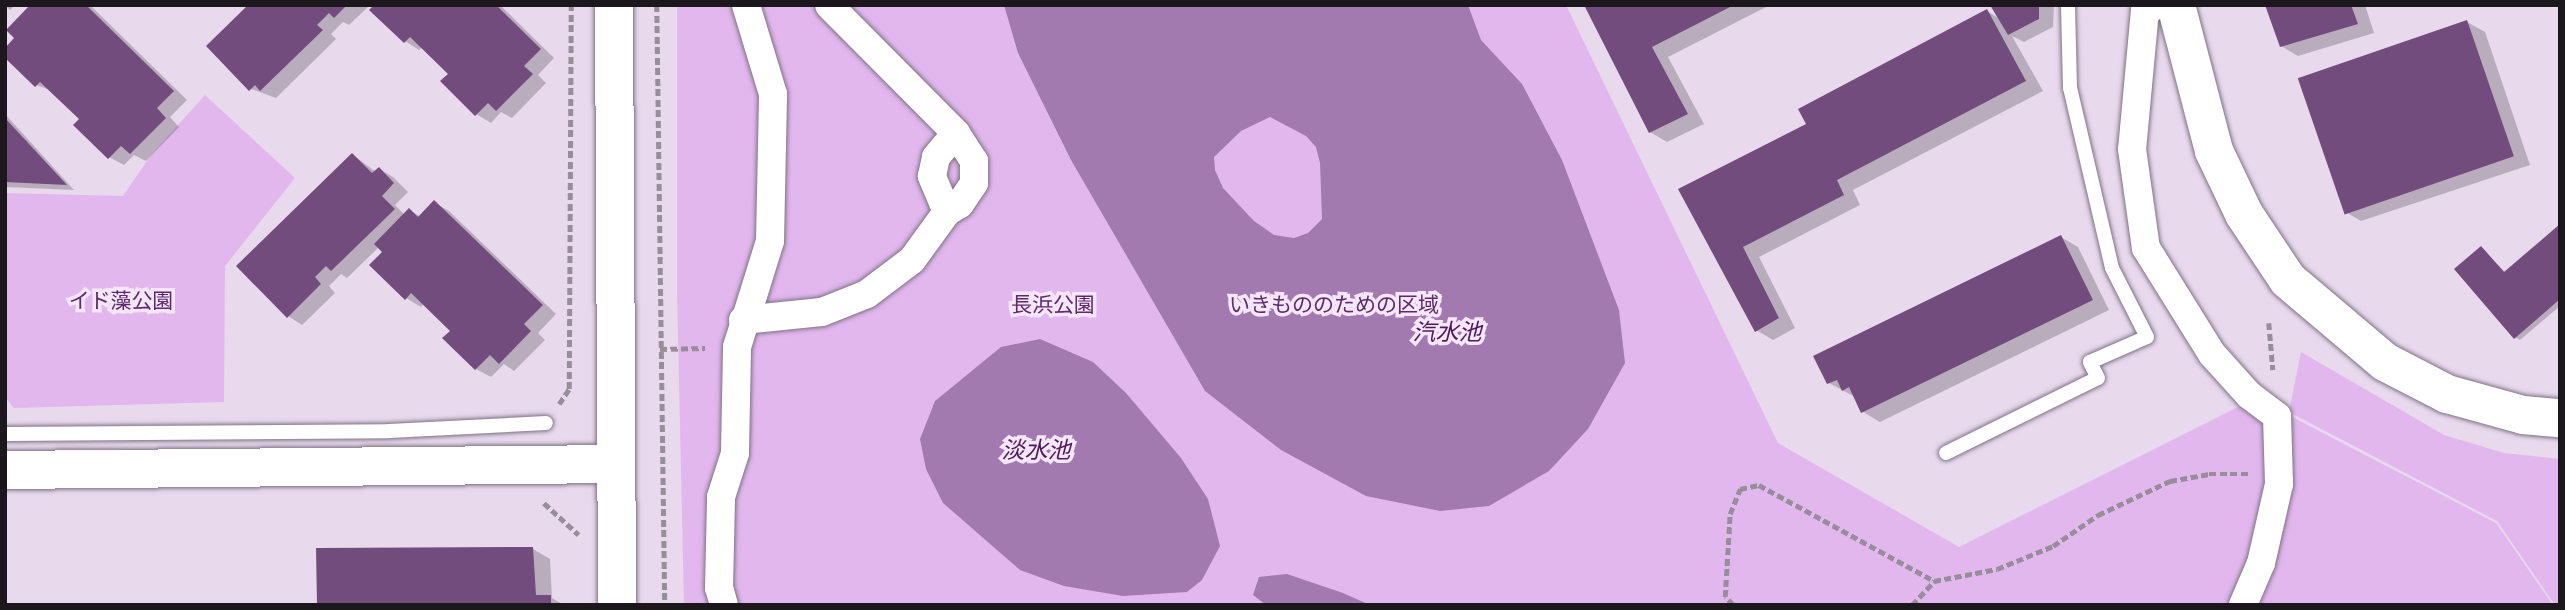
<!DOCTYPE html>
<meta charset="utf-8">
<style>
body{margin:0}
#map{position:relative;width:2565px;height:610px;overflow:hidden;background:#e8d9ed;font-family:"Asap Condensed","Noto Sans JP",sans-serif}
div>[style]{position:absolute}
.green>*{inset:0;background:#e2b7ee}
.water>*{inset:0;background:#a37aaf}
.shadow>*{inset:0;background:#0003}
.building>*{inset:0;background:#724c7d;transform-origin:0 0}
.path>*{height:4.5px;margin-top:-2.25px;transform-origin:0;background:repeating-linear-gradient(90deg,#988d9b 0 7px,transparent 0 10.5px)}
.roads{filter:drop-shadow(0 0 2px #7f7283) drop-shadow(0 0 2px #7f7283)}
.lane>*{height:14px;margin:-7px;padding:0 7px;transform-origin:7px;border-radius:7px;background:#fff}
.street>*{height:28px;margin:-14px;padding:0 14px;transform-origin:14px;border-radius:14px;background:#fff}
.secondary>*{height:38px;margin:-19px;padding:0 19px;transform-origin:19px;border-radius:19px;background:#fff}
span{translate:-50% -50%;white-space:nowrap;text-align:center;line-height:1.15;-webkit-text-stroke:7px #f6e6fa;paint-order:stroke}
.park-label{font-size:21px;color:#5e2a6c}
.water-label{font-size:23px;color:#4d195a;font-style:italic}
.frame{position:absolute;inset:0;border:7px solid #1c171d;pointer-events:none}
</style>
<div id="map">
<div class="green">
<div style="clip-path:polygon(677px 5px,1566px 5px,1778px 443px,1959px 547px,2256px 398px,2496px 523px,2553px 605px,684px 605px,677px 292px)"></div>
<div style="clip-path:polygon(205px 95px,295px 178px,225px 266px,224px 402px,14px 408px,5px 397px,5px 193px,123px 196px,151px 155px)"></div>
<div style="clip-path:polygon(2301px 352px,2444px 435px,2504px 453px,2560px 459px,2560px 605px,2555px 605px,2497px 521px,2289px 412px)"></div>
</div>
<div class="water">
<div style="clip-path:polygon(evenodd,1004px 5px,1468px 5px,1481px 40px,1522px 84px,1562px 160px,1619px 310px,1625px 363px,1588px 429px,1549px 471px,1489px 506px,1440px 511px,1366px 496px,1281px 450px,1205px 391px,1071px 160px,1018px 53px,1004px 5px,1270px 117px,1306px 136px,1316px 147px,1320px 163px,1322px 219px,1308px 233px,1294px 238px,1274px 235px,1254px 221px,1223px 188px,1215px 170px,1214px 157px,1241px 131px,1270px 117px)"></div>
<div style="clip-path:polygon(1040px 339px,1093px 362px,1126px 393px,1181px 458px,1208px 499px,1220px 546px,1202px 580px,1187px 592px,1123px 596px,1064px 586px,1020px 570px,943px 503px,926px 469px,920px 439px,935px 401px,1001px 347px)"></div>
<div style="clip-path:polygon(1287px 574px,1343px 593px,1370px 605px,1266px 605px,1253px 595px,1259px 577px)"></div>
</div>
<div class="shadow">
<div style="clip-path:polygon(5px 5px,15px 5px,10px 10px)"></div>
<div style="clip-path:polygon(33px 5px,90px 5px,187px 100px,170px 117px,179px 127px,146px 161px,134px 155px,124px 165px,109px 157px,82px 119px,53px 91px,36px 85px,17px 38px)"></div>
<div style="clip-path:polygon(250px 5px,370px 5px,349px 25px,343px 22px,331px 34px,336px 39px,276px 98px,251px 89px)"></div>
<div style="clip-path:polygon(376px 5px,500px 5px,554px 58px,538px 75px,546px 83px,512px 118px,501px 112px,491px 123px,476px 114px,450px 74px,423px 47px,419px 50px,405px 41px)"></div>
<div style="clip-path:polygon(1586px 5px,1770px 5px,1668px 57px,1704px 124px,1667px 142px,1650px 132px)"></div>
<div style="clip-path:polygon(1992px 5px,2054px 5px,2053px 27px,2024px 42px,2012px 36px,2043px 91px,1853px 190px,1860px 205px,1759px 257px,1795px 328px,1773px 340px,1756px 330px,1681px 190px,1808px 125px,1987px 11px,2000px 19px)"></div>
<div style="clip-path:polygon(2267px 5px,2365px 5px,2374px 33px,2298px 56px,2281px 46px)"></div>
<div style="clip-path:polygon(2467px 22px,2485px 32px,2530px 165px,2361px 221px,2344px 211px)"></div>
<div style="clip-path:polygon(5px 114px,74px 190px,5px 187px)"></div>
<div style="clip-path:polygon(353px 155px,376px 172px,379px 169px,393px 177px,408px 192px,395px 205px,405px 215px,409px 210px,421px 217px,435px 203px,449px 211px,556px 314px,538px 333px,545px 340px,514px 371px,504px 364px,491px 377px,476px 369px,452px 331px,424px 303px,421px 307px,406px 298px,379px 247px,347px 278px,341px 274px,329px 286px,335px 293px,302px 325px,288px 316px)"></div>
<div style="clip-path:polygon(2560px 226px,2560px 306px,2520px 340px,2515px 337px,2481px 248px,2505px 272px)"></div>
<div style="clip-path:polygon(2061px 237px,2078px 247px,2109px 310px,1880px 422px,1863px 412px,1855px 397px,1829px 383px)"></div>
<div style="clip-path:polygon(533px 549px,550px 559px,552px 598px,564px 605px,319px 605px)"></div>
</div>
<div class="building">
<div style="clip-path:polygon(30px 5px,86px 5px,174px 91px,157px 108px,166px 118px,130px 154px,121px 146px,108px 159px,73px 125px,79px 119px,40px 82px,35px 87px,5px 58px,5px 48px,14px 38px,6px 30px)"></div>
<div style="clip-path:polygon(248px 5px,347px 5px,334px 18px,329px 13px,317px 25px,323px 30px,260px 91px,255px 85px,249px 91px,206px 46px)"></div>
<div style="clip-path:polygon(374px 5px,496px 5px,541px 49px,524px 66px,533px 74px,496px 111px,488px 103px,475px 116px,440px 81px,448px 74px,410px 37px,404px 43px,369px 10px)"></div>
<div style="clip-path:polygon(1584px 5px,1734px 5px,1652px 47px,1688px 114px,1649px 133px)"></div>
<div style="clip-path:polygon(1990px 5px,2039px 5px,2039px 19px,2008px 35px)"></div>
<div style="clip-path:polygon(2265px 5px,2351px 5px,2358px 24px,2280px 47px)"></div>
<div style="clip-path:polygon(1987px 9px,2026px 81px,1837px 180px,1844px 195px,1743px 247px,1779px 318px,1755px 332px,1678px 189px,1806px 124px,1798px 109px)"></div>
<div style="left:2467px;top:20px;width:144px;height:179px;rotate:71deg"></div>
<div style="clip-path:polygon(5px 118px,67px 185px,5px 182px)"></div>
<div style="clip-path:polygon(352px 153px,372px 173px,379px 167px,394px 183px,382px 196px,395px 209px,331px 271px,326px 266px,315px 277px,321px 284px,287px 318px,236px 266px)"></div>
<div style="clip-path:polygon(434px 200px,543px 305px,524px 324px,531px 331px,499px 364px,490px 355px,475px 370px,442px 338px,450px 331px,411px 293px,405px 300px,369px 265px,382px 252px,374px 244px,409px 208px,418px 217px)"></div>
<div style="clip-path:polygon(2560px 224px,2560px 299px,2514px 339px,2454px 269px,2481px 246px,2504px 272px)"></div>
<div style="clip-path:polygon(2061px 235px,2093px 300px,1861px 413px,1849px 387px,1842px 391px,1837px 380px,1827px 384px,1813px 356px)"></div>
<div style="clip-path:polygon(533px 547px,536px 595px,551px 595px,551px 605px,317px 605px,316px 548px)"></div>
</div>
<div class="path">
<div style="left:657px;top:5px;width:600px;rotate:89.24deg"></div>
<div style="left:2269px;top:323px;width:47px;rotate:85.1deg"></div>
<div style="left:660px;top:349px;width:45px;rotate:-1.3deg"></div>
<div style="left:559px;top:404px;width:18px;rotate:-56deg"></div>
<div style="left:569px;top:389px;width:384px;rotate:-89.7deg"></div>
<div style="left:544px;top:503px;width:47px;rotate:42.4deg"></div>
<div style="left:1733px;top:605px;width:11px;rotate:-135deg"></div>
<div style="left:1725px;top:597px;width:83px;rotate:-86.6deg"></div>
<div style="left:1730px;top:514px;width:27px;rotate:-68deg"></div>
<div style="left:1740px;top:489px;width:19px;rotate:-12deg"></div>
<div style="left:1759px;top:485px;width:200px;rotate:28.7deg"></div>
<div style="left:1912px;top:605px;width:33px;rotate:-47deg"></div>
<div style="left:1934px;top:581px;width:64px;rotate:-10.8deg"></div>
<div style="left:1997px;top:569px;width:61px;rotate:-22.3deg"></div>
<div style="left:2053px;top:546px;width:55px;rotate:-34.6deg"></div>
<div style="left:2098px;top:515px;width:80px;rotate:-25.3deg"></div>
<div style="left:2170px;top:481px;width:40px;rotate:-10deg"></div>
<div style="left:2209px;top:474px;width:40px"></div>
</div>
<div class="roads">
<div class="lane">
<div style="left:5px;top:434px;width:384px;rotate:-0.4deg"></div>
<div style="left:389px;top:431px;width:157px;rotate:-2.9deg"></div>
<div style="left:1946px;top:453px;width:169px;rotate:-26.3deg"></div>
<div style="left:2098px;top:378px;width:18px;rotate:-117deg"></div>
<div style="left:2090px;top:362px;width:62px;rotate:-23.7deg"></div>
<div style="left:2147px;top:337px;width:77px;rotate:-116.9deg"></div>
<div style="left:2112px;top:268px;width:185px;rotate:-103.1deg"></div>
<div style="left:2070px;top:88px;width:83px;rotate:-91.4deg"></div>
</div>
<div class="street">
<div style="left:2150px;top:9px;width:5px;rotate:169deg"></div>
<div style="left:2145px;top:10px;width:140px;rotate:95.3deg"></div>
<div style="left:2132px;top:149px;width:100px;rotate:82deg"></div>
<div style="left:2146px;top:248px;width:125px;rotate:58.1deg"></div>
<div style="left:2212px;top:354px;width:55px;rotate:47.9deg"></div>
<div style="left:2249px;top:395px;width:35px;rotate:37deg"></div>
<div style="left:2277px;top:416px;width:68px;rotate:88.3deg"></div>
<div style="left:2279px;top:484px;width:81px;rotate:102.8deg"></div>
<div style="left:2261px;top:563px;width:46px;rotate:113.2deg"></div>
<div style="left:947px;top:212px;width:15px;rotate:-32deg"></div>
<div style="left:960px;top:204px;width:25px;rotate:-56deg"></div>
<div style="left:974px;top:183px;width:22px;rotate:-90deg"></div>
<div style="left:974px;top:161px;width:33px;rotate:-123deg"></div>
<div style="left:743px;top:320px;width:79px;rotate:-5.8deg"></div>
<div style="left:822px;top:312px;width:48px;rotate:-21.8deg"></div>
<div style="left:867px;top:294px;width:56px;rotate:-37.1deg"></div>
<div style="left:912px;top:260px;width:59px;rotate:-53.9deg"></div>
<div style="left:947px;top:212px;width:39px;rotate:-113deg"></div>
<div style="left:932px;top:176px;width:19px;rotate:-78deg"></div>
<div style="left:936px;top:157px;width:31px;rotate:-50deg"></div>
<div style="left:956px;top:133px;width:180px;rotate:-134.8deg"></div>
<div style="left:724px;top:605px;width:18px;rotate:-106deg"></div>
<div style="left:719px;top:588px;width:91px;rotate:-88.7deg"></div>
<div style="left:721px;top:497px;width:46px;rotate:-72.3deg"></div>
<div style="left:735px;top:453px;width:106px;rotate:-88.9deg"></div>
<div style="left:737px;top:347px;width:111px;rotate:-72.7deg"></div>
<div style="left:770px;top:241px;width:147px;rotate:-88.8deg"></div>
<div style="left:773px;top:94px;width:93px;rotate:-106.9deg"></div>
</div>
<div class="secondary">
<div style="left:614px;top:5px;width:600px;rotate:89.71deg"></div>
<div style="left:2176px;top:5px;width:151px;rotate:75.4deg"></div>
<div style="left:2214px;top:151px;width:70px;rotate:64.5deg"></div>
<div style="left:2244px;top:214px;width:79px;rotate:56.3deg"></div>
<div style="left:2288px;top:280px;width:127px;rotate:40.2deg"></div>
<div style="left:2385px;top:362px;width:70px;rotate:27.3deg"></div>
<div style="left:2447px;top:394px;width:79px;rotate:15.4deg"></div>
<div style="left:2523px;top:415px;width:37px;rotate:5deg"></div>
<div style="left:5px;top:470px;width:610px;rotate:-0.56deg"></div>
</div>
</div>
<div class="park-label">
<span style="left:121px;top:300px">イド藻公園</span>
<span style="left:1053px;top:304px">長浜公園</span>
<span style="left:1334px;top:304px">いきもののための区域</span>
</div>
<div class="water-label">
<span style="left:1447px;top:332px">汽水池</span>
<span style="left:1036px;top:450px">淡水池</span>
</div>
<div class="frame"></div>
</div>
